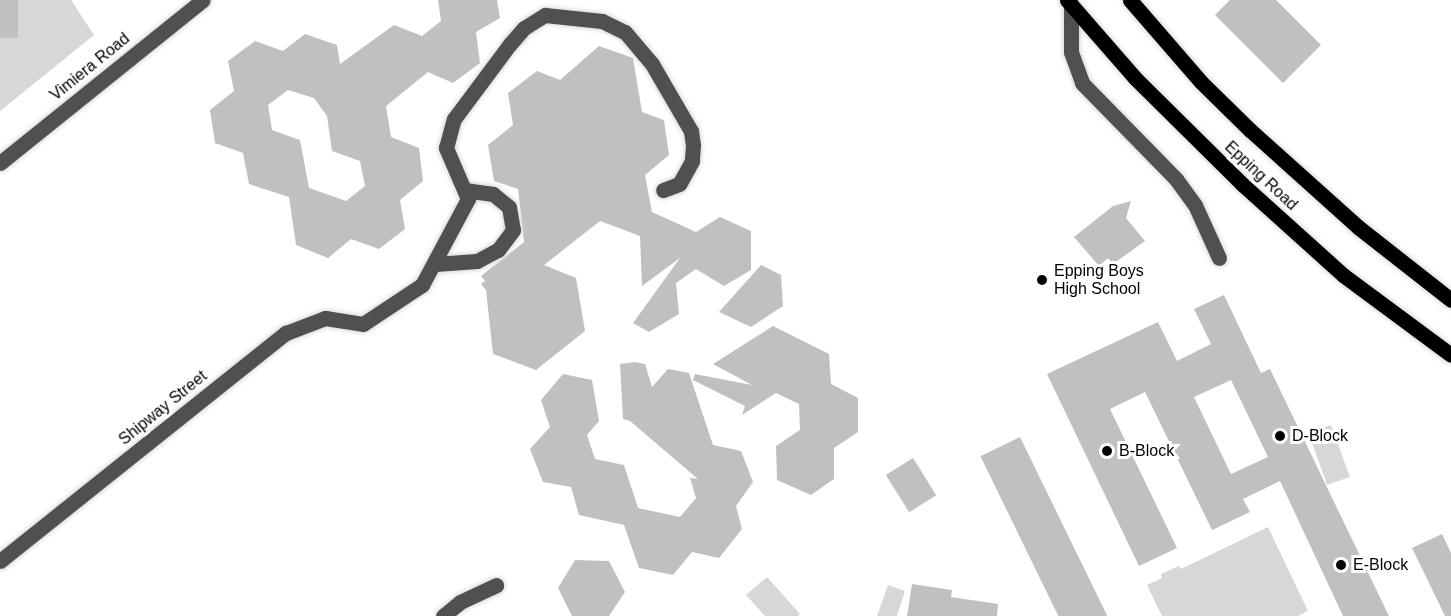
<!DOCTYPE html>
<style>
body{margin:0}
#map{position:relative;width:1451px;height:616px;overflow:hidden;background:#fff;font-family:Helvetica,sans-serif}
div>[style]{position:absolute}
.green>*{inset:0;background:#d7d7d7;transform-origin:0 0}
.building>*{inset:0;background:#c0c0c0;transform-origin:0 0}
.roads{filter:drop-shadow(0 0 2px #dbdbdb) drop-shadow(0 0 2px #dbdbdb)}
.minor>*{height:15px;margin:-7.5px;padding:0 7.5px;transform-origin:7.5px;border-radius:7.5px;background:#505050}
.major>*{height:15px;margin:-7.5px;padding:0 7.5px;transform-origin:7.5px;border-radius:7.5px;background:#000}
.dots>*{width:16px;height:16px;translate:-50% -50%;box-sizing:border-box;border:3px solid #fff;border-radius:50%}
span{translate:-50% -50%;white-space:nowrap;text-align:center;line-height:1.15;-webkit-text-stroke:6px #fff;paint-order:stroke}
.street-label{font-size:16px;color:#000}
.poi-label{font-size:16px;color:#000}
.left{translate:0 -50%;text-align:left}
</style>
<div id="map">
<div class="green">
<div style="clip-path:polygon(0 0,71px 0,94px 35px,0 111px)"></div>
<div style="left:1331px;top:425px;width:55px;height:24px;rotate:70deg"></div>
<div style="clip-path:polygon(1268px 527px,1308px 611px,1298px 616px,1162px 616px,1147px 585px,1162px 578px,1161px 574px,1179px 566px,1181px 569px)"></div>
<div style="clip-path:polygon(767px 577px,800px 614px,798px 616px,765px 616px,746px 595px)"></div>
<div style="clip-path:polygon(888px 585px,905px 591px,897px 616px,877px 616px)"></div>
</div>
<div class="building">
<div style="left:0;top:0;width:18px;height:38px"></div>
<div style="clip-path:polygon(evenodd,438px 0,497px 0,500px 18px,476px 32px,480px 63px,453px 83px,428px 72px,386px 106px,391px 137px,419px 148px,423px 181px,400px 200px,405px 229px,379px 249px,351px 239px,328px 258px,296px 245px,289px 197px,249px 184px,243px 153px,215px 143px,210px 110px,234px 91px,228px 61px,255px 41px,283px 51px,305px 34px,337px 45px,340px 64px,394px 25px,422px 36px,441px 21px,438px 0,288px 90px,314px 98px,327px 116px,332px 151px,360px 161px,365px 186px,346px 201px,309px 188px,300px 140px,272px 130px,268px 105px,288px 90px)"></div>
<div style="clip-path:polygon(1230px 0,1276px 0,1321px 45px,1283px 83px,1215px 15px)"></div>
<div style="clip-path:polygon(599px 46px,633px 58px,642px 112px,664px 120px,669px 155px,645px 175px,652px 212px,696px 232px,720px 217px,751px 231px,751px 270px,724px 286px,696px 269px,676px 283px,679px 314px,649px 332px,633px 323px,680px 258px,642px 286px,640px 236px,600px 221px,544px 265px,576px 278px,585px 331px,536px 370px,493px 354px,486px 290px,481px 284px,485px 281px,481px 276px,524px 242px,518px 189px,494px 181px,488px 145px,513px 125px,508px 93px,537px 71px,560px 80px)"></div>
<div style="clip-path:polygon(1131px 201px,1126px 218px,1145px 241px,1113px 264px,1108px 258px,1099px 266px,1074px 237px,1113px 206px)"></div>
<div style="clip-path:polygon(761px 265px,781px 275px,783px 306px,751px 327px,719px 312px)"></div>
<div style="clip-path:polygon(evenodd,1224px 295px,1261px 373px,1270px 369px,1389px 616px,1343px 616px,1280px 481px,1243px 499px,1250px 512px,1212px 530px,1145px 392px,1110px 409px,1177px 548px,1139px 566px,1047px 374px,1158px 322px,1177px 361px,1211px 344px,1194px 309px,1224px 295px,1231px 380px,1268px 457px,1231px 474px,1194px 397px,1231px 380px)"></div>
<div style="clip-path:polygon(773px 326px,829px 354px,831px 384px,858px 398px,858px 432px,834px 448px,834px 479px,811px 495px,777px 480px,776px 446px,800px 430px,799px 404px,776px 393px,742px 415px,745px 406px,693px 380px,695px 374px,752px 385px,713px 364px)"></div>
<div style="clip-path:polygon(635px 362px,645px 364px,652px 387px,668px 369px,689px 373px,713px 445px,741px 451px,753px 482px,736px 506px,742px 529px,719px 558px,692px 552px,673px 575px,639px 568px,624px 525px,579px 515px,571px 487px,543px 482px,530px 449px,550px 427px,541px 400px,563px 374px,592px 380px,599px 421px,587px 435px,595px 459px,624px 465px,638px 508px,680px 517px,696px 498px,690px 478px,698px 479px,630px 421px,623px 419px,620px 364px)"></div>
<div style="left:1020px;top:437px;width:199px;height:44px;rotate:64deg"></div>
<div style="left:913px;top:458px;width:44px;height:32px;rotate:58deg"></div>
<div style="clip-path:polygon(1442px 534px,1451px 553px,1451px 616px,1445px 616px,1412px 548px)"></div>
<div style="clip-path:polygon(575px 560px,609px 561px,625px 592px,609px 616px,572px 616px,558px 588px)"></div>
<div style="clip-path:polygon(912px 584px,952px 590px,951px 597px,998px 604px,997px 616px,907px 616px)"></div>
</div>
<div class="roads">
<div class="minor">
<div style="left:1071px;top:4px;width:48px;rotate:90deg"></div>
<div style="left:1071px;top:52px;width:33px;rotate:70deg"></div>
<div style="left:1082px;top:83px;width:134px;rotate:45.6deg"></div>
<div style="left:1176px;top:179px;width:32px;rotate:54deg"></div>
<div style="left:1195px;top:205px;width:58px;rotate:65.6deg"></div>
<div style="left:0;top:163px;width:260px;rotate:-38.8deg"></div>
<div style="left:435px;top:264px;width:42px;rotate:-4.1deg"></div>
<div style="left:477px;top:261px;width:24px;rotate:-28deg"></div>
<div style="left:498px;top:250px;width:25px;rotate:-53deg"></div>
<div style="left:513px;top:230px;width:23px;rotate:-100deg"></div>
<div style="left:509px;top:207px;width:21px;rotate:-141deg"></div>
<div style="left:493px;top:194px;width:27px;rotate:-172deg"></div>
<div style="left:0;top:561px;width:366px;rotate:-38.6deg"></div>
<div style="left:286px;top:333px;width:42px;rotate:-21deg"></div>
<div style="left:325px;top:318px;width:38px;rotate:9deg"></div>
<div style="left:363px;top:324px;width:71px;rotate:-33.5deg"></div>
<div style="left:422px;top:285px;width:98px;rotate:-61.9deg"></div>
<div style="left:468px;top:199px;width:56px;rotate:-113.3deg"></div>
<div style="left:446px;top:148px;width:30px;rotate:-75deg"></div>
<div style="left:454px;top:119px;width:94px;rotate:-53.3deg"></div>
<div style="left:510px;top:44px;width:21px;rotate:-49deg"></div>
<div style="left:524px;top:28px;width:25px;rotate:-32deg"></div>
<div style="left:545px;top:15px;width:57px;rotate:6deg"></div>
<div style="left:602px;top:21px;width:25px;rotate:26deg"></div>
<div style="left:625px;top:32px;width:42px;rotate:49.8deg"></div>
<div style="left:652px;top:64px;width:78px;rotate:59.8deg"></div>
<div style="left:691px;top:131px;width:14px;rotate:82deg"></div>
<div style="left:693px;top:145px;width:16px;rotate:94deg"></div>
<div style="left:692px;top:161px;width:26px;rotate:119deg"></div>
<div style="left:679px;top:184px;width:17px;rotate:159deg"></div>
<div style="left:443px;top:616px;width:22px;rotate:-39deg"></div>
<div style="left:460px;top:602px;width:40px;rotate:-25deg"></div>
</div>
<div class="major">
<div style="left:1067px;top:0;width:103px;rotate:48.9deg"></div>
<div style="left:1135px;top:78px;width:151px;rotate:44.7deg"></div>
<div style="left:1242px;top:184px;width:136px;rotate:42deg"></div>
<div style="left:1343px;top:275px;width:134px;rotate:36.5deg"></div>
<div style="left:1130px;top:0;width:108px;rotate:49.1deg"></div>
<div style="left:1201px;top:82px;width:69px;rotate:44.4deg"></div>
<div style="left:1250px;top:130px;width:145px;rotate:41.9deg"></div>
<div style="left:1358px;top:227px;width:118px;rotate:38.1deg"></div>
</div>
</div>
<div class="dots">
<div style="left:1042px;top:280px;background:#000"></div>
<div style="left:1280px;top:436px;background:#000"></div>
<div style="left:1107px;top:451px;background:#000"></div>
<div style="left:1341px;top:565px;background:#000"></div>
</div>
<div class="street-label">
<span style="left:90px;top:67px;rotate:-39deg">Vimiera Road</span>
<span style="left:1261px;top:176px;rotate:43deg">Epping Road</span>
<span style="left:163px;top:408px;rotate:-39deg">Shipway Street</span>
</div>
<div class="poi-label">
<span class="left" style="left:1054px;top:280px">Epping Boys<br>High School</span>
<span class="left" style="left:1292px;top:436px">D-Block</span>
<span class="left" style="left:1119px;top:451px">B-Block</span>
<span class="left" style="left:1353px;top:565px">E-Block</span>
</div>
</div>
